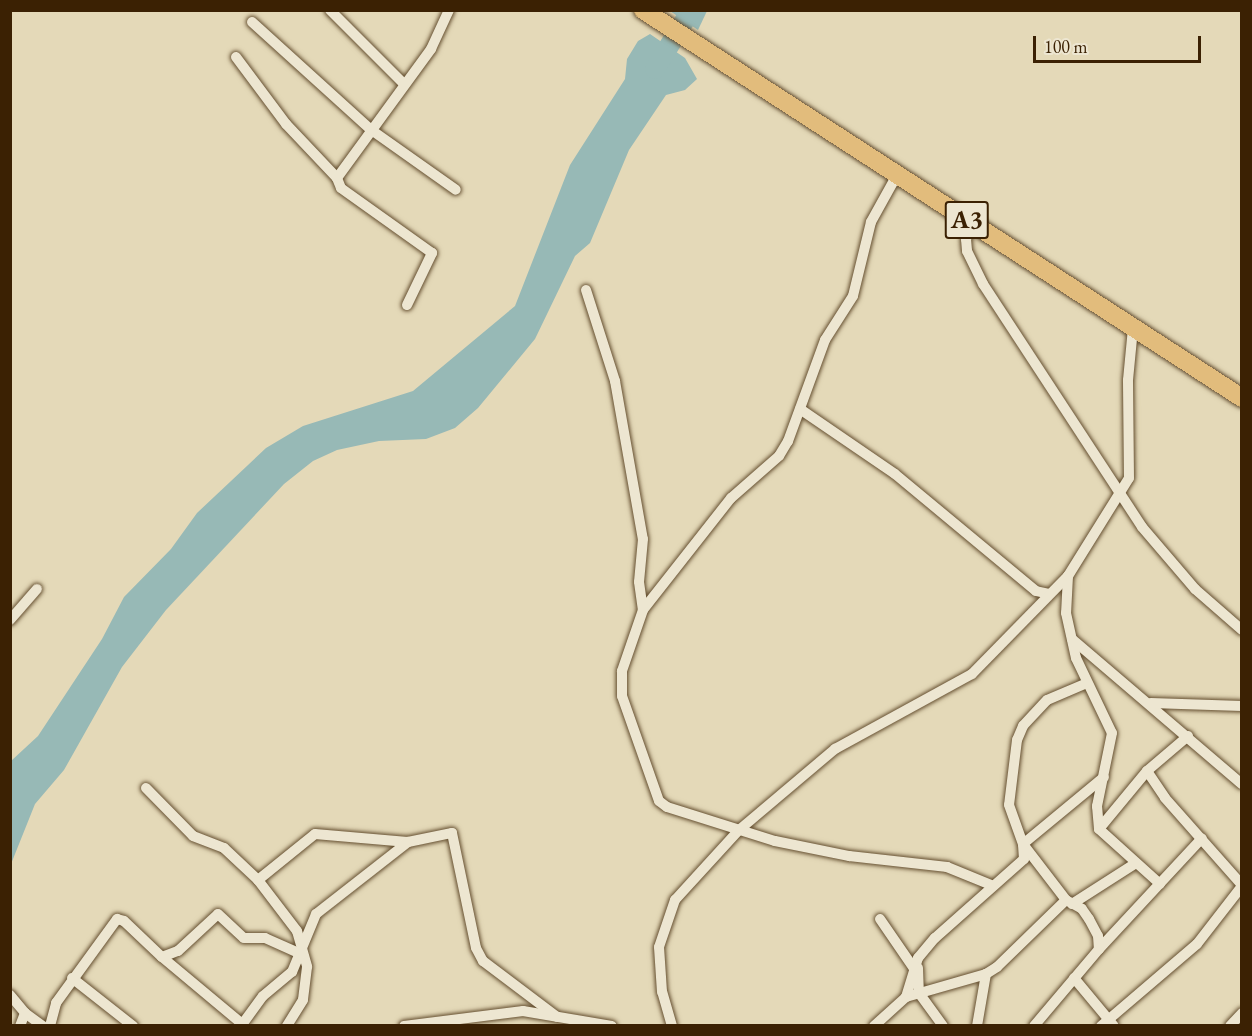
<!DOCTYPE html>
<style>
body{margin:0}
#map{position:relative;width:1252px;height:1036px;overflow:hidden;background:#e4d9b8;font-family:"EB Garamond",serif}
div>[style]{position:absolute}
.water>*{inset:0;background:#97b9b6}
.river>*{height:20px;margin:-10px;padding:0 10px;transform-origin:10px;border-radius:10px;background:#97b9b6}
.roads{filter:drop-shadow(0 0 2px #654f30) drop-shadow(0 0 2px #654f30)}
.street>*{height:10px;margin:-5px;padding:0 5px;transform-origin:5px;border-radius:5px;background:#ede6d1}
.highway>*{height:18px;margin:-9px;padding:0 9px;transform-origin:9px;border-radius:9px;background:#e2bc7c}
span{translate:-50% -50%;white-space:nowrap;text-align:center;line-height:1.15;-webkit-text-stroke:6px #ede6d1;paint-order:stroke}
.shield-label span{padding:2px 4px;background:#ede6d1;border:2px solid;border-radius:4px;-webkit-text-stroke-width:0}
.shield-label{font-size:26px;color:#3b2103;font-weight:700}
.frame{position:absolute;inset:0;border:12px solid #3b2103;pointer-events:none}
.scale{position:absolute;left:1033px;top:36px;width:168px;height:27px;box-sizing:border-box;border:3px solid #3b2103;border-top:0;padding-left:8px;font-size:18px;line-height:21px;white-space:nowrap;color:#3b2103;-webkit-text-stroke:4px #ede6d1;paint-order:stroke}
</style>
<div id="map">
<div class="water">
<div style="clip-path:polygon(670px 11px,707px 11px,698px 30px)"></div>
<div style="clip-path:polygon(650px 34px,685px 58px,697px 79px,685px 90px,666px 95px,629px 150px,590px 243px,575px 256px,535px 339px,478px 408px,455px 428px,426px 439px,379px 441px,337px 450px,313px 461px,284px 484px,166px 610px,122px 667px,64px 770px,35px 804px,11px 864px,11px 761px,38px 736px,102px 639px,124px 597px,171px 549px,197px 513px,266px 448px,303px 426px,413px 391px,515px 306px,570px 165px,625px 79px,627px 59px,638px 41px)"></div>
</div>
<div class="river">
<div style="left:655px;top:69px;width:69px;rotate:-58.6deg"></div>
</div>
<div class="roads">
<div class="street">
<div style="left:330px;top:10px;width:105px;rotate:45deg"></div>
<div style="left:252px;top:22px;width:159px;rotate:42.2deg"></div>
<div style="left:370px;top:129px;width:105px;rotate:35.3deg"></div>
<div style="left:236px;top:57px;width:84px;rotate:53.3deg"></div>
<div style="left:286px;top:124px;width:74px;rotate:46.6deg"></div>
<div style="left:897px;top:175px;width:54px;rotate:119deg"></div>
<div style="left:871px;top:222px;width:76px;rotate:103.7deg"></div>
<div style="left:853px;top:296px;width:52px;rotate:122.5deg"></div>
<div style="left:825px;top:340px;width:108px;rotate:110.1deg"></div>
<div style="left:788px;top:441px;width:17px;rotate:121deg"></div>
<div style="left:779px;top:456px;width:64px;rotate:138.8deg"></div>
<div style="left:731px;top:498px;width:142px;rotate:128.2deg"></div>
<div style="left:643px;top:610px;width:65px;rotate:109deg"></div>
<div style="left:622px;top:671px;width:25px;rotate:90deg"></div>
<div style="left:622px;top:696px;width:111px;rotate:70.6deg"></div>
<div style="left:659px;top:801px;width:10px;rotate:37deg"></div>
<div style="left:667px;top:807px;width:113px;rotate:17.5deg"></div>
<div style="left:775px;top:841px;width:76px;rotate:11.5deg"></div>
<div style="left:849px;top:856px;width:99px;rotate:6.4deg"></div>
<div style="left:947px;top:867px;width:48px;rotate:22.2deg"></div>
<div style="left:971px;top:223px;width:17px;rotate:107deg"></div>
<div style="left:966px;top:239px;width:12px;rotate:85deg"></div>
<div style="left:967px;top:251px;width:37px;rotate:64deg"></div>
<div style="left:983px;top:284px;width:290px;rotate:56.8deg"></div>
<div style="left:1142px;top:527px;width:82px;rotate:49.5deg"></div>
<div style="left:1195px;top:589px;width:62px;rotate:41.1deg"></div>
<div style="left:586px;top:290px;width:96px;rotate:72.3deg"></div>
<div style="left:615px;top:381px;width:160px;rotate:80deg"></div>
<div style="left:643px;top:539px;width:43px;rotate:95.3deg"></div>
<div style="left:639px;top:582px;width:28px;rotate:82deg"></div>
<div style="left:407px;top:305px;width:58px;rotate:-64.3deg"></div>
<div style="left:432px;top:253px;width:112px;rotate:-144.5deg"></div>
<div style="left:341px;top:188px;width:11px;rotate:-112deg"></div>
<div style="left:337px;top:178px;width:160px;rotate:-53.9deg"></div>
<div style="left:431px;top:49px;width:43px;rotate:-65.2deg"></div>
<div style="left:800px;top:409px;width:115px;rotate:34.4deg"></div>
<div style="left:895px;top:474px;width:183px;rotate:39.7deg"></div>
<div style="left:1036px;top:591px;width:13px;rotate:13deg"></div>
<div style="left:1068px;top:576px;width:37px;rotate:93deg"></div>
<div style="left:1066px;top:613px;width:46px;rotate:77.5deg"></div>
<div style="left:1076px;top:658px;width:83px;rotate:64.4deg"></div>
<div style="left:1112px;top:733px;width:75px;rotate:101.6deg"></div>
<div style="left:1097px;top:806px;width:23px;rotate:85deg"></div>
<div style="left:1099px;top:829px;width:82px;rotate:42deg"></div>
<div style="left:10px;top:620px;width:41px;rotate:-48.9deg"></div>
<div style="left:1072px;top:639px;width:223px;rotate:40.5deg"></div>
<div style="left:1087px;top:683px;width:43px;rotate:157deg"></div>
<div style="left:1047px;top:700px;width:35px;rotate:133deg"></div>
<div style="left:1023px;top:726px;width:15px;rotate:113deg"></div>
<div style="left:1017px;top:740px;width:65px;rotate:97deg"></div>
<div style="left:1009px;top:805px;width:41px;rotate:70.3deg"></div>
<div style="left:1023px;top:844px;width:105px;rotate:-39.6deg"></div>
<div style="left:1151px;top:703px;width:91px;rotate:1.9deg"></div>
<div style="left:1147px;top:771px;width:32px;rotate:56deg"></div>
<div style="left:1165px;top:798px;width:116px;rotate:48.5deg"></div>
<div style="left:146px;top:788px;width:67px;rotate:45.6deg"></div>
<div style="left:193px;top:836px;width:33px;rotate:21deg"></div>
<div style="left:224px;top:848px;width:47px;rotate:43.3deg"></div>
<div style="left:258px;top:880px;width:64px;rotate:52.6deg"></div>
<div style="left:297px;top:931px;width:37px;rotate:74deg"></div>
<div style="left:307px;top:967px;width:33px;rotate:97deg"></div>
<div style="left:303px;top:1000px;width:31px;rotate:122deg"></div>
<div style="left:1099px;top:829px;width:75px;rotate:-50.4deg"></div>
<div style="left:1147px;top:771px;width:54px;rotate:-40.5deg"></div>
<div style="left:258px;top:880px;width:73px;rotate:-38.9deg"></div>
<div style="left:315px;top:834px;width:93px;rotate:4.9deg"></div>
<div style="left:408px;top:842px;width:45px;rotate:-11.6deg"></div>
<div style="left:452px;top:833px;width:117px;rotate:78.2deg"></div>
<div style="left:476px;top:948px;width:15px;rotate:62deg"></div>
<div style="left:483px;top:961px;width:93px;rotate:37.1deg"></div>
<div style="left:1072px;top:904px;width:76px;rotate:-32.6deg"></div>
<div style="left:880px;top:919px;width:62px;rotate:55.5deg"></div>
<div style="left:162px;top:957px;width:104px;rotate:39.9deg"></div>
<div style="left:918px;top:968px;width:25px;rotate:88deg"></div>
<div style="left:919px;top:993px;width:41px;rotate:54deg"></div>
<div style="left:72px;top:978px;width:78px;rotate:38.2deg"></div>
<div style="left:1074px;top:978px;width:62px;rotate:50.2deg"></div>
<div style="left:10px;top:995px;width:23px;rotate:50deg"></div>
<div style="left:25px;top:1013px;width:22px;rotate:36deg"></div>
<div style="left:906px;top:997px;width:41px;rotate:-72.9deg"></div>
<div style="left:918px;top:958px;width:26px;rotate:-50deg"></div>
<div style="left:935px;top:938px;width:119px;rotate:-41.6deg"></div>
<div style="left:1024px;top:859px;width:15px;rotate:-94deg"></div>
<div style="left:1023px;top:844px;width:71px;rotate:52.5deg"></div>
<div style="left:1066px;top:900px;width:18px;rotate:29deg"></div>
<div style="left:1082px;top:909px;width:12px;rotate:55deg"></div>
<div style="left:1089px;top:919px;width:19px;rotate:62deg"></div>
<div style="left:1098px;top:936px;width:13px;rotate:86deg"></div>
<div style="left:20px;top:1026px;width:14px;rotate:-69deg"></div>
<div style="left:50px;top:1026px;width:24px;rotate:-75deg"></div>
<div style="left:56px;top:1003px;width:104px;rotate:-54deg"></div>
<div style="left:117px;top:919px;width:7px;rotate:16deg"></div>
<div style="left:124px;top:921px;width:52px;rotate:43.5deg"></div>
<div style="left:162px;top:957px;width:17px;rotate:-21deg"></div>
<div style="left:178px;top:951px;width:54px;rotate:-42.8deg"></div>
<div style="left:218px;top:914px;width:35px;rotate:43deg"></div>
<div style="left:244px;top:938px;width:21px"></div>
<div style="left:265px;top:938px;width:39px;rotate:24deg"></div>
<div style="left:241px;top:1026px;width:37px;rotate:-54deg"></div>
<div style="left:263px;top:996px;width:38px;rotate:-40deg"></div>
<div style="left:292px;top:972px;width:63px;rotate:-67.5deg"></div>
<div style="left:316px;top:914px;width:117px;rotate:-38deg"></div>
<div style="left:404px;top:1026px;width:120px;rotate:-7.2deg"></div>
<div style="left:523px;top:1011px;width:90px;rotate:9.6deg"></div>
<div style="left:672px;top:1026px;width:35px;rotate:-106deg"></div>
<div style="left:662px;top:992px;width:45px;rotate:-93.8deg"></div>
<div style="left:659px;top:947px;width:50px;rotate:-71.2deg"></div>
<div style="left:675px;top:900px;width:95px;rotate:-47.6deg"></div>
<div style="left:739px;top:830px;width:126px;rotate:-40.2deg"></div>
<div style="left:835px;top:749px;width:156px;rotate:-28.7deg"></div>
<div style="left:972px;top:674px;width:137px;rotate:-45.6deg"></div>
<div style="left:1068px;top:576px;width:115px;rotate:-58.1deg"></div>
<div style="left:1129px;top:478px;width:98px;rotate:-90.6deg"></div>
<div style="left:1128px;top:380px;width:52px;rotate:-84.5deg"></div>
<div style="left:874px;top:1026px;width:43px;rotate:-42.2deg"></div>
<div style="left:906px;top:997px;width:83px;rotate:-16deg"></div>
<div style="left:986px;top:974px;width:13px;rotate:-32deg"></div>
<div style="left:997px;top:967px;width:96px;rotate:-44.2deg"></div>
<div style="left:977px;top:1026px;width:53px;rotate:-80.2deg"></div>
<div style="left:1034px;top:1026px;width:101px;rotate:-49.8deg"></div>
<div style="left:1099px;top:949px;width:151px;rotate:-47.1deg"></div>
<div style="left:1101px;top:1026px;width:126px;rotate:-40.5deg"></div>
<div style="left:1197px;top:944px;width:73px;rotate:-52.2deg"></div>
<div style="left:1230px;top:1026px;width:18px;rotate:-47deg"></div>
</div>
<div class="highway">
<div style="left:643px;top:10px;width:714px;rotate:32.93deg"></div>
</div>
</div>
<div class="shield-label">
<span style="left:967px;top:220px">A3</span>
</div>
<div class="frame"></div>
<div class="scale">100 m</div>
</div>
